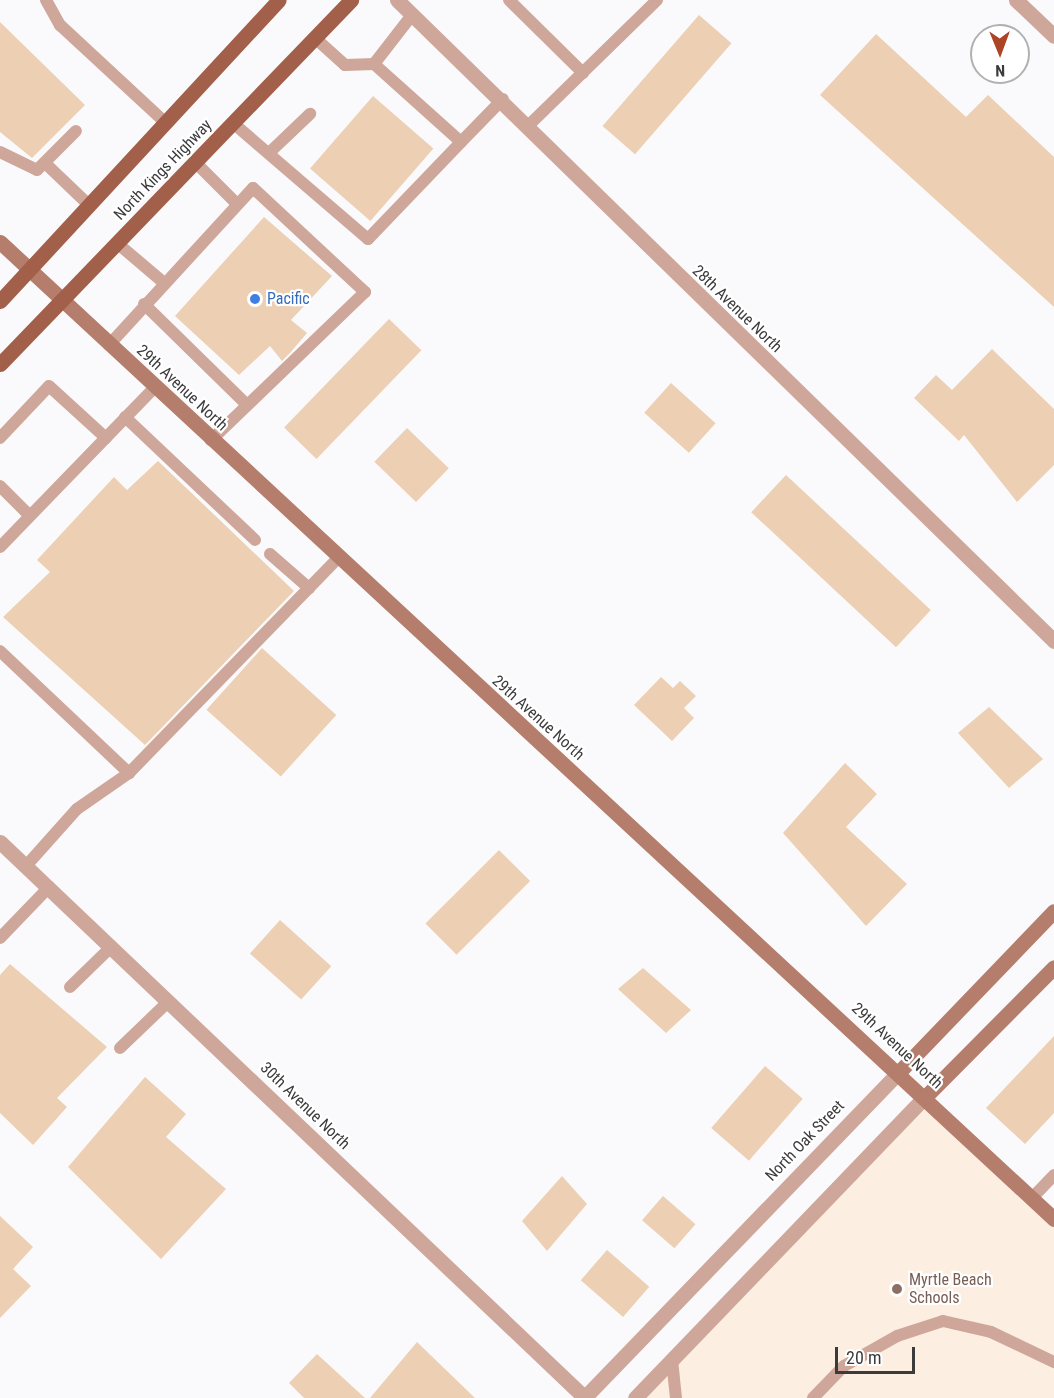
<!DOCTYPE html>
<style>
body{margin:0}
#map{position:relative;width:1054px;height:1398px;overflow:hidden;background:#fafafc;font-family:"Roboto Condensed",sans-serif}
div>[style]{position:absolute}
.education>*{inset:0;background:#fceee0}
.building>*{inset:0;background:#edcfb3;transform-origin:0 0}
.service>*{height:12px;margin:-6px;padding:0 6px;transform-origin:6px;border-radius:6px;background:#cea79a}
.minor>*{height:15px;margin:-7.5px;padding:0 7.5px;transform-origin:7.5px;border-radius:7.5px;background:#cea79a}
.tertiary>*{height:15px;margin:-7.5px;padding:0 7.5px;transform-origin:7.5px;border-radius:7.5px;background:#cea79a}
.secondary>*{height:15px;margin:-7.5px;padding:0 7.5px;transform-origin:7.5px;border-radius:7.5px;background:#b57d6b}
.primary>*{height:15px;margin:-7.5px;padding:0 7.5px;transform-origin:7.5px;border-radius:7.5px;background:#a25f4a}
.dots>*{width:16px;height:16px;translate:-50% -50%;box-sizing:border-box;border:3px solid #fff;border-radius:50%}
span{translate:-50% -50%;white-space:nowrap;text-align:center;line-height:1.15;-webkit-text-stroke:4.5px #fff;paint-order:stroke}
.street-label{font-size:16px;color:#3b3b3c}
.shop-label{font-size:16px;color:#366cbe}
.left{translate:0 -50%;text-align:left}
.education-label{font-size:16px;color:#785e54}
.north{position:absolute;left:970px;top:24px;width:60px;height:60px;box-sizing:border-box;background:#fff;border:2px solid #b1b1b1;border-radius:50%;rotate:179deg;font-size:16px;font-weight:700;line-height:24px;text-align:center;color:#3b3b3c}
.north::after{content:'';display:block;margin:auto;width:21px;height:27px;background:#ac4425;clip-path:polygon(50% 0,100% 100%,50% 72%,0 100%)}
.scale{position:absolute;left:835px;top:1347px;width:80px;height:27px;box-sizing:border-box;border:3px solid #3b3b3c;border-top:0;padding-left:8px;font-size:18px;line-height:21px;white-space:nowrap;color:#3b3b3c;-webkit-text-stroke:4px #fff;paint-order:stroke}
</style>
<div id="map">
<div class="education">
<div style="clip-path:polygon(925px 1097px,1054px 1219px,1054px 1398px,635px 1398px)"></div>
</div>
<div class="building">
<div style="left:699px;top:15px;width:43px;height:147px;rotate:41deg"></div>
<div style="clip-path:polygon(0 22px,85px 105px,32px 158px,0 132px)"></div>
<div style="clip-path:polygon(876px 34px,966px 117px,988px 95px,1054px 157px,1054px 307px,820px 95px)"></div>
<div style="left:373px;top:96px;width:80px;height:96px;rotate:41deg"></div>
<div style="clip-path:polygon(264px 217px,332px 276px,291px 320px,307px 333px,290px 353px,282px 361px,270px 346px,239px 375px,175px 316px)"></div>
<div style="left:389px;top:319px;width:45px;height:151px;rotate:44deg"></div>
<div style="clip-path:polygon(992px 349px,1054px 409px,1054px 465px,1017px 502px,964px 435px,959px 441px,914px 398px,936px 375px,952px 390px)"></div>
<div style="left:671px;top:383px;width:60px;height:40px;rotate:42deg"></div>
<div style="left:407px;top:428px;width:58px;height:47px;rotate:44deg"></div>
<div style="clip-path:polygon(158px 461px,294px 591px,145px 745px,3px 617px,50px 572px,37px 560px,114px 477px,127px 490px)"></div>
<div style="left:786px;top:475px;width:198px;height:51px;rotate:43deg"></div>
<div style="left:262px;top:648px;width:100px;height:83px;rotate:42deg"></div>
<div style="clip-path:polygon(661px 677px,673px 688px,680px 681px,696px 696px,684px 708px,694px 718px,672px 741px,634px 705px)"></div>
<div style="clip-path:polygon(989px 707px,1043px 759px,1009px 788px,958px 733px)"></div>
<div style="clip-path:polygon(845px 763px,877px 794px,846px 827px,907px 884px,866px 926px,783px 833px)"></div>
<div style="left:499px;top:850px;width:44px;height:104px;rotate:45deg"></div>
<div style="left:280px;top:920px;width:69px;height:45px;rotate:42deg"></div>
<div style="clip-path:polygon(10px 964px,107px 1047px,57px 1098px,67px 1107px,33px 1145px,0 1113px,0 975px)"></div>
<div style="clip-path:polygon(643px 968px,691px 1010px,666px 1033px,618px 989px)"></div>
<div style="clip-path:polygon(1054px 1036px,1054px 1113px,1025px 1144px,986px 1108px)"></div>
<div style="left:765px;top:1066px;width:50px;height:82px;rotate:41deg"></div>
<div style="clip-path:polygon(145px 1077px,186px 1114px,166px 1137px,226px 1189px,161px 1259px,68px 1167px)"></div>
<div style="clip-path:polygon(562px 1176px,587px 1204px,547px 1251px,522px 1221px)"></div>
<div style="left:663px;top:1196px;width:43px;height:32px;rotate:41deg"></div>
<div style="clip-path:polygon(0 1216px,33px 1247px,13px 1269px,31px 1286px,0 1318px)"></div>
<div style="left:607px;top:1250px;width:56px;height:40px;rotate:41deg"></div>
<div style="clip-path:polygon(417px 1342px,475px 1398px,370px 1398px)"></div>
<div style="clip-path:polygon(317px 1354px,365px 1398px,304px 1398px,289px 1383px)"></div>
</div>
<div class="service">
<div style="left:46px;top:0;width:29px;rotate:61deg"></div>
<div style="left:60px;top:25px;width:144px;rotate:42.8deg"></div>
<div style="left:509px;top:0;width:104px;rotate:44.6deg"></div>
<div style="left:374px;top:64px;width:62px;rotate:-52.2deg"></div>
<div style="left:233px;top:123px;width:178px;rotate:40.7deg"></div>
<div style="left:368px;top:239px;width:134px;rotate:-46.2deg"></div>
<div style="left:461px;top:142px;width:117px;rotate:-138.1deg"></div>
<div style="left:374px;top:64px;width:29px;rotate:178deg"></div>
<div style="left:345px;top:65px;width:40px;rotate:-138deg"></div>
<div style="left:529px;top:125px;width:179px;rotate:-44.3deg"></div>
<div style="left:461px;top:142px;width:60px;rotate:-45.7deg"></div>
<div style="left:0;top:152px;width:41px;rotate:25.9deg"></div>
<div style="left:37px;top:170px;width:55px;rotate:-45deg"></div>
<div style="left:269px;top:153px;width:57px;rotate:-43.6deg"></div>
<div style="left:195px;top:162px;width:58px;rotate:45deg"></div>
<div style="left:45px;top:163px;width:62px;rotate:43.7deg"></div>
<div style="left:117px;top:243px;width:60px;rotate:40.3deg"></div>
<div style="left:144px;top:304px;width:144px;rotate:44.4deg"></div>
<div style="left:109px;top:345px;width:213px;rotate:-47.5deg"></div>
<div style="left:253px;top:188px;width:153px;rotate:42.9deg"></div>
<div style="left:365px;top:292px;width:214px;rotate:136.1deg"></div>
<div style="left:125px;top:417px;width:179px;rotate:43.4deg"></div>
<div style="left:0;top:438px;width:71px;rotate:-46.7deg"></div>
<div style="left:49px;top:386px;width:77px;rotate:42.4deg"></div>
<div style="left:0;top:486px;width:42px;rotate:45deg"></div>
<div style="left:0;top:547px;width:223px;rotate:-45.9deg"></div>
<div style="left:270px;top:554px;width:52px;rotate:41.1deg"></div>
<div style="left:0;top:651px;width:178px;rotate:43.4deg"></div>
<div style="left:26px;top:866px;width:76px;rotate:-48.2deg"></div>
<div style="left:77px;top:809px;width:63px;rotate:-34.7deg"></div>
<div style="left:129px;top:773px;width:298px;rotate:-45.8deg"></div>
<div style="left:0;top:938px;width:71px;rotate:-46.1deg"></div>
<div style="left:70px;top:987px;width:57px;rotate:-44.3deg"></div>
<div style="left:120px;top:1048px;width:68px;rotate:-43.8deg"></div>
<div style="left:1032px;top:1198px;width:32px;rotate:-46deg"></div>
<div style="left:672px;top:1360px;width:38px;rotate:84deg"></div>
<div style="left:813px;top:1398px;width:45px;rotate:-45.9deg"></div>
<div style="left:844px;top:1366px;width:61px;rotate:-29.5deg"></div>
<div style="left:897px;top:1336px;width:48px;rotate:-18.1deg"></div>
<div style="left:943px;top:1321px;width:49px;rotate:12.9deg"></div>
<div style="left:991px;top:1332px;width:70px;rotate:25.5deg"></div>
</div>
<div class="minor">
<div style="left:397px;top:0;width:918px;rotate:44.29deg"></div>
<div style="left:1016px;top:0;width:52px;rotate:43.5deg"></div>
<div style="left:0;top:842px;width:807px;rotate:43.54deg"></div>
</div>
<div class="tertiary">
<div style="left:584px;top:1398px;width:453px;rotate:-46deg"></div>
<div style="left:635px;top:1398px;width:418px;rotate:-46.1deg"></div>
</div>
<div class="secondary">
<div style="left:0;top:242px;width:1437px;rotate:42.83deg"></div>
<div style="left:899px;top:1072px;width:223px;rotate:-46.1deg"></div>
<div style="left:925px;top:1097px;width:183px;rotate:-45.2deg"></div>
</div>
<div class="primary">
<div style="left:0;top:301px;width:410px;rotate:-47.2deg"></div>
<div style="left:0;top:364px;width:506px;rotate:-46.04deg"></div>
</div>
<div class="dots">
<div style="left:255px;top:299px;background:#3f7fe0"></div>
<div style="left:897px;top:1289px;background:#8d6e63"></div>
</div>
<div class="street-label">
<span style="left:163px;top:170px;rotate:-46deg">North Kings Highway</span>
<span style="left:737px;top:309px;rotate:44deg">28th Avenue North</span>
<span style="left:182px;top:388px;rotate:43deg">29th Avenue North</span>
<span style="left:538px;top:718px;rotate:42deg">29th Avenue North</span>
<span style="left:897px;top:1046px;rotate:43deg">29th Avenue North</span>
<span style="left:305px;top:1106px;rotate:44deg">30th Avenue North</span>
<span style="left:805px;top:1141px;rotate:-46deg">North Oak Street</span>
</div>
<div class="shop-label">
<span class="left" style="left:267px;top:299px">Pacific</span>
</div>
<div class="education-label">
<span class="left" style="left:909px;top:1289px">Myrtle Beach<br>Schools</span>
</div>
<div class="north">N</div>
<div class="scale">20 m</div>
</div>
